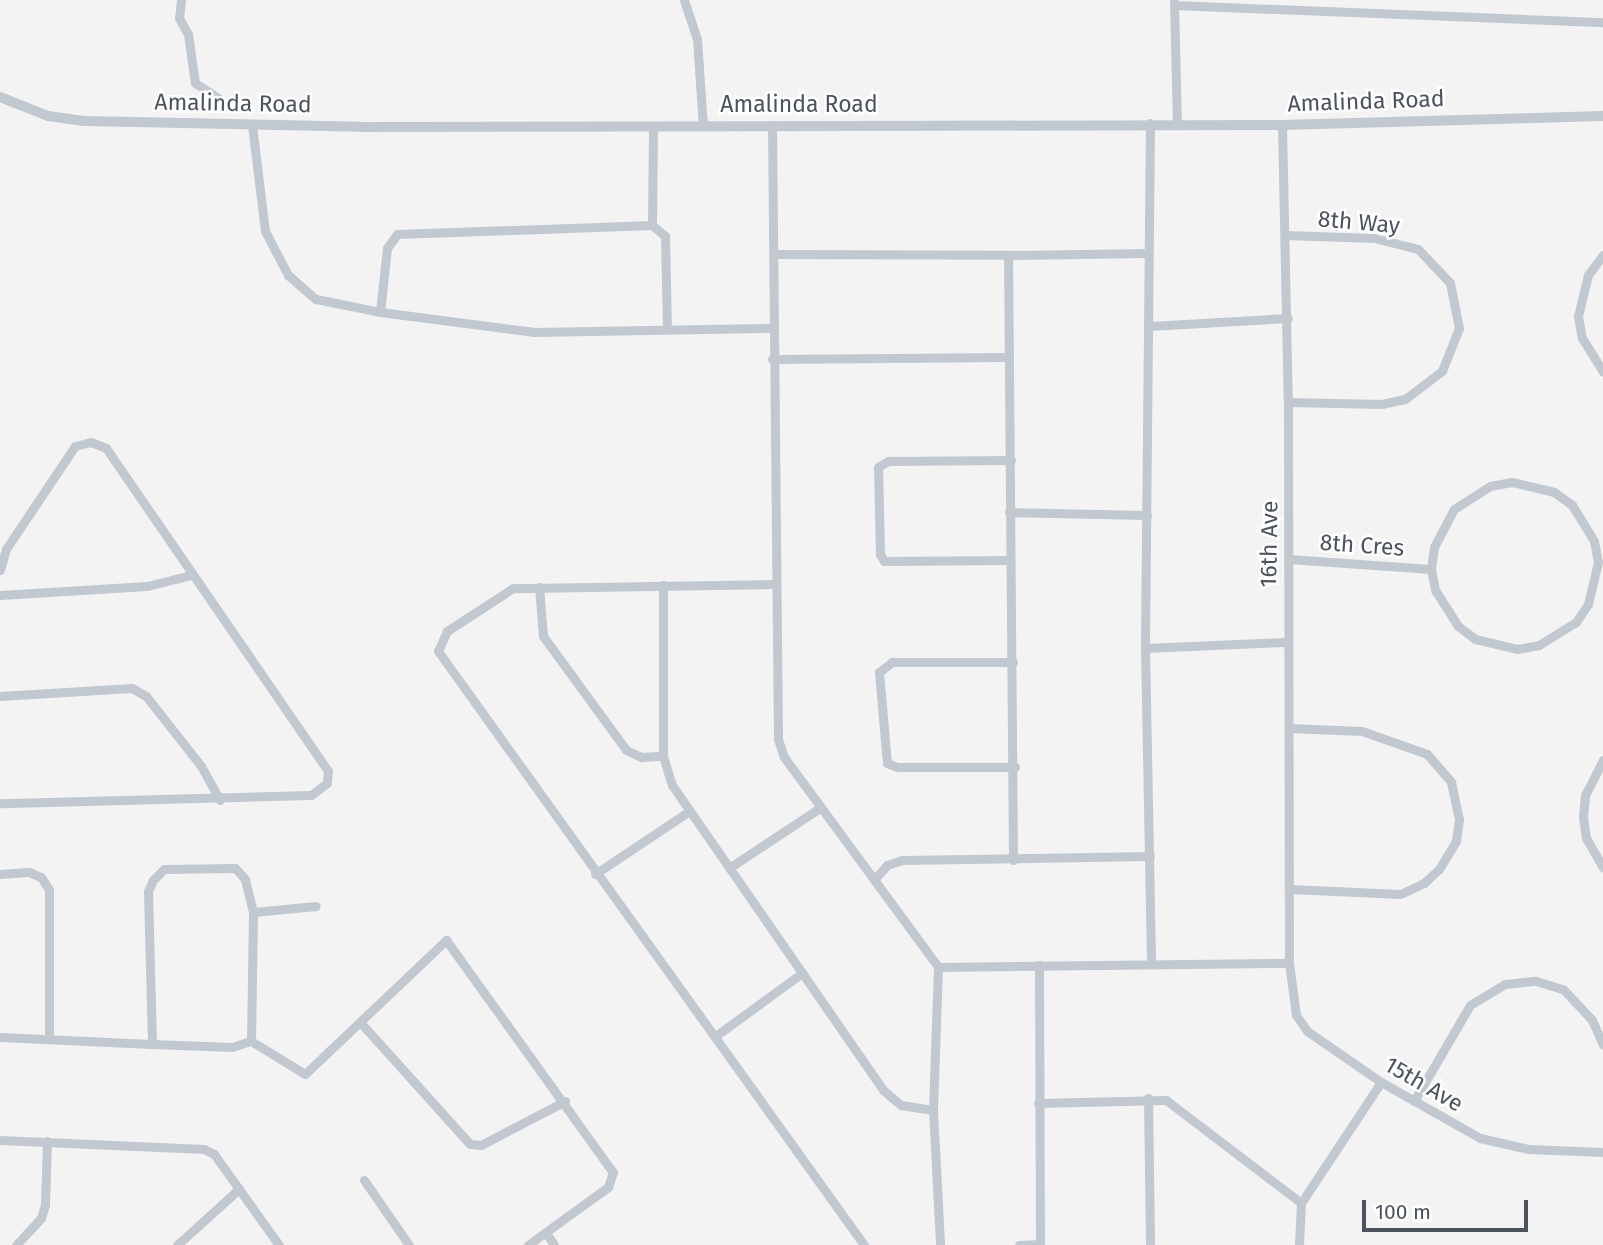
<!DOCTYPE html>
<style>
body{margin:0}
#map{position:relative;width:1603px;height:1245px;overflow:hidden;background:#f4f3f3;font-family:"Fira Sans",sans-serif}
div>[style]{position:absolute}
.minor>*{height:9px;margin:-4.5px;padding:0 4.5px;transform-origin:4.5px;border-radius:4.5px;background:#c2c8cf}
.tertiary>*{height:10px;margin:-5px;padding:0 5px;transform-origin:5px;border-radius:5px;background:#c2c8cf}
span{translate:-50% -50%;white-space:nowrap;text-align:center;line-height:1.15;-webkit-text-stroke:5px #fff;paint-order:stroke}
.street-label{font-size:23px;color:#4c535e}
.scale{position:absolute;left:1362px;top:1200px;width:166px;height:32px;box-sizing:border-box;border:4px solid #4c535e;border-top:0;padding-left:9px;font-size:21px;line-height:24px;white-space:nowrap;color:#4c535e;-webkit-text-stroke:5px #fff;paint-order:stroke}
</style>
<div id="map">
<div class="minor">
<div style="left:181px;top:0;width:18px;rotate:96deg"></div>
<div style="left:179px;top:18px;width:18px;rotate:61deg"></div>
<div style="left:188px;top:34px;width:49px;rotate:81.9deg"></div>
<div style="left:195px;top:83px;width:30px;rotate:33deg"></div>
<div style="left:684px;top:0;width:41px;rotate:71.6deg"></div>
<div style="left:697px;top:39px;width:87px;rotate:86.1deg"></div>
<div style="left:1174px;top:2px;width:120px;rotate:88.6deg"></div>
<div style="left:1174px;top:5px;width:429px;rotate:2.3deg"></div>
<div style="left:1150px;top:123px;width:525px;rotate:90.55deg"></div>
<div style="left:1145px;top:648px;width:314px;rotate:88.9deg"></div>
<div style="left:252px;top:125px;width:107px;rotate:83deg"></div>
<div style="left:265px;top:231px;width:50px;rotate:62.4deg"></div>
<div style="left:288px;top:275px;width:37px;rotate:41deg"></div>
<div style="left:316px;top:299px;width:65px;rotate:11.5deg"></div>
<div style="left:380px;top:312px;width:154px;rotate:7.4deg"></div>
<div style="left:533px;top:332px;width:239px;rotate:-1deg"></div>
<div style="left:772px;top:125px;width:614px;rotate:89.44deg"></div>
<div style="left:778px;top:739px;width:19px;rotate:72deg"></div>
<div style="left:784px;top:757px;width:260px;rotate:53.7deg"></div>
<div style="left:938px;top:967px;width:143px;rotate:92deg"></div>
<div style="left:933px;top:1110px;width:135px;rotate:87deg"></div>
<div style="left:1282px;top:125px;width:277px;rotate:88.8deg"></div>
<div style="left:1288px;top:402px;width:561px;rotate:89.9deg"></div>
<div style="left:1289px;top:963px;width:52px;rotate:82.3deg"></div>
<div style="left:1296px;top:1015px;width:19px;rotate:55deg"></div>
<div style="left:1307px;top:1031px;width:90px;rotate:34.6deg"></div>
<div style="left:1381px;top:1082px;width:114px;rotate:29.5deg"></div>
<div style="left:1480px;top:1138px;width:49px;rotate:12.9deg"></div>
<div style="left:1528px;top:1149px;width:75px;rotate:2.3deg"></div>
<div style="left:652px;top:225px;width:99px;rotate:-89.4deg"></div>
<div style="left:1286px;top:235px;width:88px;rotate:2deg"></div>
<div style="left:1374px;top:238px;width:45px;rotate:14deg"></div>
<div style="left:1418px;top:249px;width:47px;rotate:46.7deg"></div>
<div style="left:1450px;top:283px;width:46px;rotate:78.7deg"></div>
<div style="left:1459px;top:328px;width:46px;rotate:111.6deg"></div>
<div style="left:1442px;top:371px;width:46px;rotate:142.9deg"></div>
<div style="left:1405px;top:399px;width:24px;rotate:168deg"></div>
<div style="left:1382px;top:404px;width:94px;rotate:-178.8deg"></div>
<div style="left:775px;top:254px;width:233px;rotate:0.2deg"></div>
<div style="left:1603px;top:255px;width:25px;rotate:127deg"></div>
<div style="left:1588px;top:275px;width:42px;rotate:103.7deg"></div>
<div style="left:1578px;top:316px;width:22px;rotate:80deg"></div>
<div style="left:1582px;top:338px;width:40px;rotate:58deg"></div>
<div style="left:380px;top:312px;width:64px;rotate:-83.8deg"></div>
<div style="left:387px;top:248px;width:17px;rotate:-54deg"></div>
<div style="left:397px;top:234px;width:255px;rotate:-2deg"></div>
<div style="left:652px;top:225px;width:17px;rotate:40deg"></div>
<div style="left:665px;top:236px;width:93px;rotate:88.8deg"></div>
<div style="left:1150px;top:326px;width:138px;rotate:-3.3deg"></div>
<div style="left:772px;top:359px;width:237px;rotate:-0.5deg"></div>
<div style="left:1009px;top:512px;width:138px;rotate:1.2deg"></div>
<div style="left:1289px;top:559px;width:142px;rotate:4deg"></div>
<div style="left:1431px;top:569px;width:21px;rotate:79deg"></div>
<div style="left:1435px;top:590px;width:43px;rotate:57.4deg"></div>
<div style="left:1458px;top:626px;width:21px;rotate:37deg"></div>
<div style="left:1475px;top:639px;width:43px;rotate:13.4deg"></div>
<div style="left:1517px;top:649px;width:22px;rotate:-10deg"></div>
<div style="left:1539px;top:645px;width:44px;rotate:-31.9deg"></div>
<div style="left:1576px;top:622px;width:22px;rotate:-56deg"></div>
<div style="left:1588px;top:604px;width:43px;rotate:-76.6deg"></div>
<div style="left:1598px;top:562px;width:21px;rotate:-101deg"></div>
<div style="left:1594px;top:541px;width:42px;rotate:-121.4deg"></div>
<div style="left:1572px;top:505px;width:22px;rotate:-144deg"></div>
<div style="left:1554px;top:492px;width:43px;rotate:-166.6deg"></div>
<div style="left:1512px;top:482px;width:22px;rotate:170deg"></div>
<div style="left:1490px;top:486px;width:43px;rotate:147.4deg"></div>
<div style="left:1454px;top:509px;width:43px;rotate:117.8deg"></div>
<div style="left:1434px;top:547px;width:22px;rotate:98deg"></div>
<div style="left:1009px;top:560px;width:125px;rotate:179.5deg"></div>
<div style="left:884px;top:561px;width:8px;rotate:-120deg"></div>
<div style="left:880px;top:554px;width:87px;rotate:-91.3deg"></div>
<div style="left:878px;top:467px;width:12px;rotate:-31deg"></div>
<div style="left:888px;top:461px;width:123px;rotate:-0.5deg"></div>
<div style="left:0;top:570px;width:22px;rotate:-74deg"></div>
<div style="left:6px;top:549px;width:124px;rotate:-56.2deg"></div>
<div style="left:75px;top:446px;width:16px;rotate:-14deg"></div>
<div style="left:91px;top:442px;width:16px;rotate:22deg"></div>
<div style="left:106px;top:448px;width:392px;rotate:55.5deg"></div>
<div style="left:328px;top:771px;width:12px;rotate:95deg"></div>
<div style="left:327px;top:783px;width:20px;rotate:143deg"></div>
<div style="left:311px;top:795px;width:311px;rotate:178.5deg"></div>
<div style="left:776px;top:584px;width:263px;rotate:179.1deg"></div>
<div style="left:513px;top:588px;width:79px;rotate:146.9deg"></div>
<div style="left:447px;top:631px;width:22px;rotate:114deg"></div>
<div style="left:438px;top:651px;width:731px;rotate:54.35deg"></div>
<div style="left:663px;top:585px;width:171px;rotate:90deg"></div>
<div style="left:663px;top:756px;width:30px;rotate:73deg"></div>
<div style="left:672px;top:785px;width:371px;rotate:55.3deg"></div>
<div style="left:883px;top:1090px;width:23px;rotate:40deg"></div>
<div style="left:901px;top:1105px;width:32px;rotate:9deg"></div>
<div style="left:539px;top:587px;width:49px;rotate:85.3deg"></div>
<div style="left:543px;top:636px;width:141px;rotate:53.9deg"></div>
<div style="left:626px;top:750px;width:17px;rotate:25deg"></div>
<div style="left:641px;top:757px;width:22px;rotate:-3deg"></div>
<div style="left:0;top:595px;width:147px;rotate:-3.5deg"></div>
<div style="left:147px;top:586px;width:45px;rotate:-14deg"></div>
<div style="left:1145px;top:648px;width:140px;rotate:-2.5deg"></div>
<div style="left:1013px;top:662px;width:121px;rotate:180deg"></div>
<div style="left:892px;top:662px;width:16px;rotate:142deg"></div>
<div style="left:879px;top:672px;width:91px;rotate:85deg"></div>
<div style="left:887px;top:763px;width:11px;rotate:22deg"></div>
<div style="left:897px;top:767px;width:118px"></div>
<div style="left:0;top:696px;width:132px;rotate:-3.5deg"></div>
<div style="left:132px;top:688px;width:16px;rotate:30deg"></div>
<div style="left:146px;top:696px;width:89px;rotate:51.8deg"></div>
<div style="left:201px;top:766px;width:39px;rotate:61deg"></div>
<div style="left:1289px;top:728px;width:73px;rotate:2.4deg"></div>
<div style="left:1362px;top:731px;width:69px;rotate:19.5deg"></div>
<div style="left:1427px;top:754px;width:37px;rotate:49deg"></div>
<div style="left:1451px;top:782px;width:38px;rotate:78deg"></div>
<div style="left:1459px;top:819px;width:22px;rotate:98deg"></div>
<div style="left:1456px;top:841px;width:33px;rotate:121deg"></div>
<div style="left:1439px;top:869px;width:21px;rotate:137deg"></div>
<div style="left:1424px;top:883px;width:26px;rotate:155deg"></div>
<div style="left:1400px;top:894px;width:110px;rotate:-177.4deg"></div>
<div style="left:1603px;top:760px;width:39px;rotate:117deg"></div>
<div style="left:1585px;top:795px;width:22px;rotate:95deg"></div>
<div style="left:1583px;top:817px;width:21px;rotate:82deg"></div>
<div style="left:1586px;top:838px;width:34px;rotate:60deg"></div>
<div style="left:1013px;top:860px;width:605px;rotate:-90.47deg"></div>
<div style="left:1008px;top:255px;width:139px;rotate:-0.8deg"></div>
<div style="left:729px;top:868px;width:110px;rotate:-33.5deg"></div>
<div style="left:0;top:874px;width:29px;rotate:-4deg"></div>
<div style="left:29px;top:872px;width:13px;rotate:23deg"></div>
<div style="left:41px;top:877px;width:15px;rotate:58deg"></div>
<div style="left:49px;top:890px;width:149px;rotate:90deg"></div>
<div style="left:595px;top:874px;width:113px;rotate:-33.8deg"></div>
<div style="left:874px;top:880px;width:20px;rotate:-49deg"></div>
<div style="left:887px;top:865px;width:16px;rotate:-18deg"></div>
<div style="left:902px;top:860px;width:248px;rotate:-0.9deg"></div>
<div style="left:253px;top:912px;width:63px;rotate:-5.4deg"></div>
<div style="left:1039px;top:965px;width:280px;rotate:89.8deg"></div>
<div style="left:938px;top:967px;width:351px;rotate:-0.7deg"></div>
<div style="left:360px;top:1022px;width:164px;rotate:48deg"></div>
<div style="left:470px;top:1144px;width:11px;rotate:5deg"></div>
<div style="left:481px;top:1145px;width:95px;rotate:-27.6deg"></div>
<div style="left:717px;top:1035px;width:105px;rotate:-36.1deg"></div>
<div style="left:0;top:1037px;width:152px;rotate:2.6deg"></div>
<div style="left:152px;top:1044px;width:80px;rotate:2.1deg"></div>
<div style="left:232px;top:1047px;width:20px;rotate:-18deg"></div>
<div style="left:251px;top:1041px;width:129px;rotate:-89.1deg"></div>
<div style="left:253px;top:912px;width:34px;rotate:-104deg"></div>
<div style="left:245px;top:879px;width:15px;rotate:-132deg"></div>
<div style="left:235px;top:868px;width:71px;rotate:179.2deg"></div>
<div style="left:164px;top:869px;width:16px;rotate:135deg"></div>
<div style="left:153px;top:880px;width:12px;rotate:114deg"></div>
<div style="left:148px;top:891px;width:153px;rotate:88.5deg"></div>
<div style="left:251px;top:1041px;width:63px;rotate:31.4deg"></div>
<div style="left:305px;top:1074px;width:195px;rotate:-43.5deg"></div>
<div style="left:446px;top:940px;width:286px;rotate:54.3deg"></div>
<div style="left:613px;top:1172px;width:16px;rotate:108deg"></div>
<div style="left:608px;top:1187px;width:99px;rotate:144.1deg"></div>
<div style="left:1148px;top:1098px;width:147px;rotate:89.2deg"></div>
<div style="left:1414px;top:1101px;width:111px;rotate:-59.7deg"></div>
<div style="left:1470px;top:1005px;width:41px;rotate:-31deg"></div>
<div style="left:1505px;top:984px;width:31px;rotate:-6deg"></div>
<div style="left:1536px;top:981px;width:28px;rotate:17deg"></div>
<div style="left:1563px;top:989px;width:42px;rotate:46.9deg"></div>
<div style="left:1592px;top:1020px;width:27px;rotate:66deg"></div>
<div style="left:1038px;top:1103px;width:128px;rotate:-1.3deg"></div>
<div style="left:1166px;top:1100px;width:170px;rotate:37.3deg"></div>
<div style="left:0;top:1140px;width:204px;rotate:2.5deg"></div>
<div style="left:204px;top:1149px;width:11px;rotate:27deg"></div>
<div style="left:214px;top:1154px;width:112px;rotate:54.5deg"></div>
<div style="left:364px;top:1180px;width:79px;rotate:55.3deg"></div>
<div style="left:546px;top:1233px;width:14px;rotate:56deg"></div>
<div style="left:16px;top:1245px;width:37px;rotate:-47deg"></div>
<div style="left:41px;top:1218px;width:14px;rotate:-73deg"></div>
<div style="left:45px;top:1205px;width:64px;rotate:-88.2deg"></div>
<div style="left:177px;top:1245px;width:84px;rotate:-42.1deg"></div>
<div style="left:1019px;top:1245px;width:21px;rotate:-3deg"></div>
<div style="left:1299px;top:1245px;width:42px;rotate:-87.3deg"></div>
<div style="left:1301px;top:1203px;width:145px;rotate:-56.5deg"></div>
</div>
<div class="tertiary">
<div style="left:0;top:97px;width:52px;rotate:21.6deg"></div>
<div style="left:48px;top:116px;width:36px;rotate:8deg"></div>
<div style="left:84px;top:121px;width:276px;rotate:1.2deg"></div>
<div style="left:360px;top:127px;width:922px;rotate:-0.12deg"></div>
<div style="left:1282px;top:125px;width:321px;rotate:-1.6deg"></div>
</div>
<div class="street-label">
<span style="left:1366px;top:101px;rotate:-2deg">Amalinda Road</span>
<span style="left:233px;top:103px;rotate:1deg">Amalinda Road</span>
<span style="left:799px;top:104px">Amalinda Road</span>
<span style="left:1359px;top:222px;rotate:5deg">8th Way</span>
<span style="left:1269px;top:544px;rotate:-89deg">16th Ave</span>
<span style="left:1362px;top:545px;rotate:4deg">8th Cres</span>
<span style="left:1424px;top:1084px;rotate:30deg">15th Ave</span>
</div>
<div class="scale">100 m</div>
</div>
